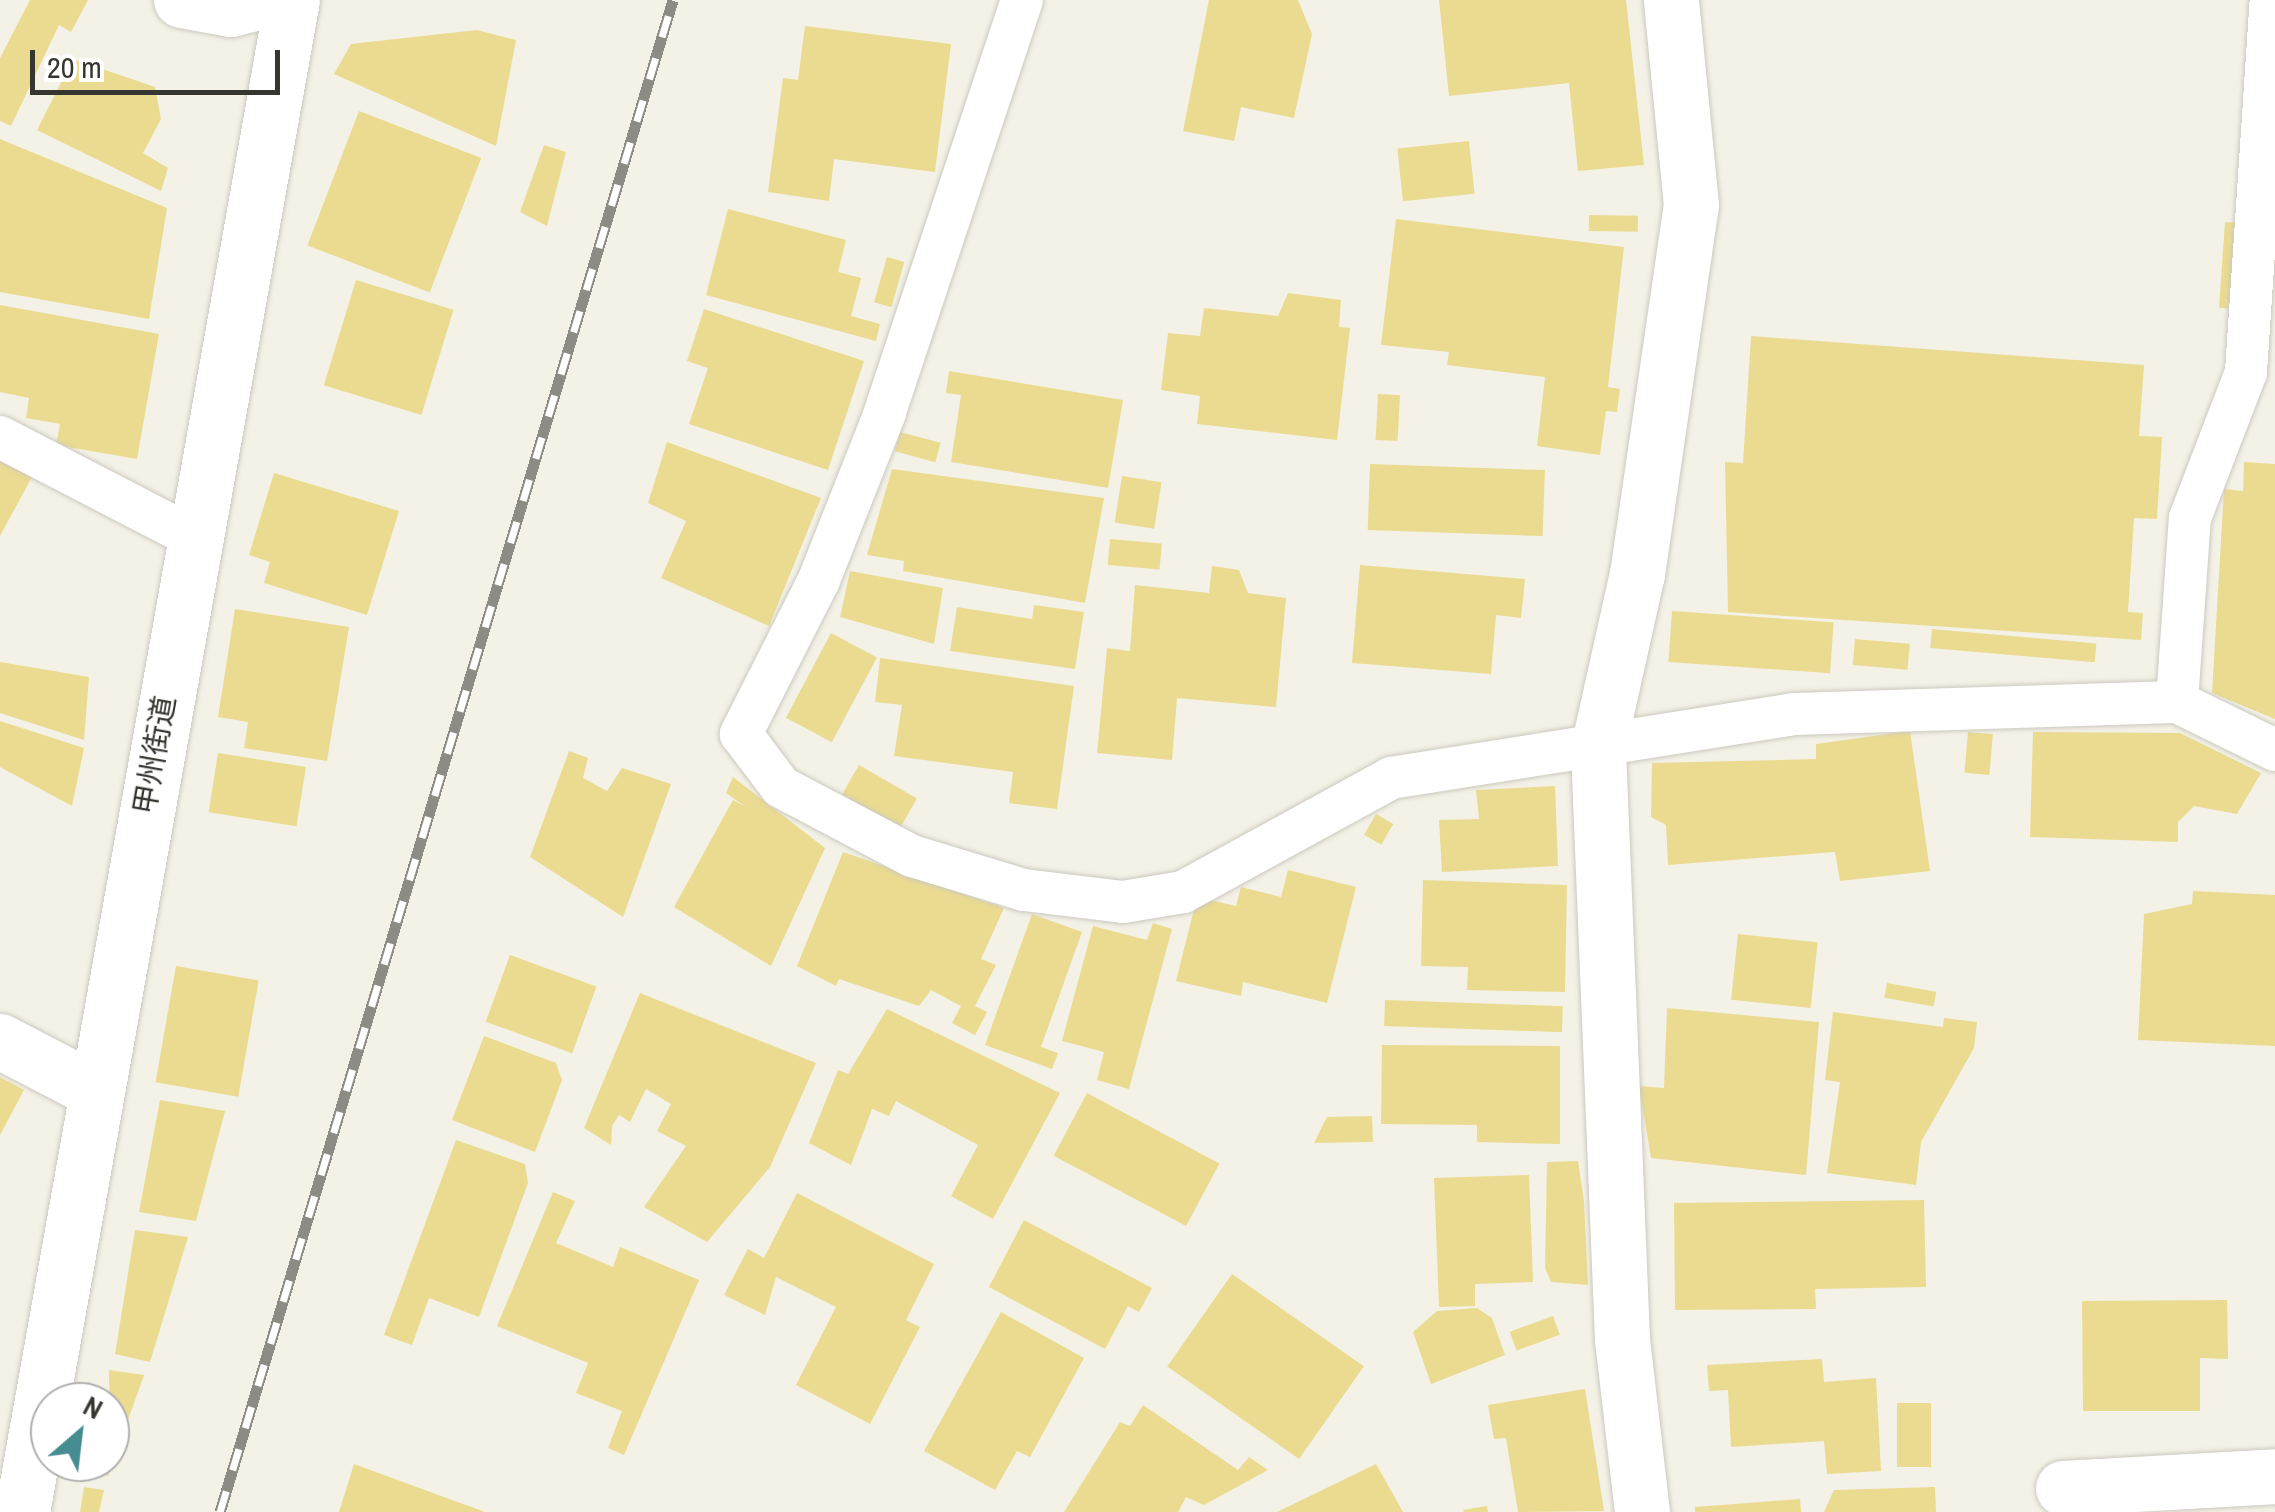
<!DOCTYPE html>
<meta charset="utf-8">
<style>
body{margin:0}
#map{position:relative;width:2275px;height:1512px;overflow:hidden;background:#f4f2e7;font-family:"Archivo Narrow","Noto Sans JP",sans-serif}
div>[style]{position:absolute}
.building>*{inset:0;background:#eadb91;transform-origin:0 0}
.roads{filter:drop-shadow(0 0 2px #cbc9bf) drop-shadow(0 0 2px #cbc9bf)}
.lane>*{height:42px;margin:-21px;padding:0 21px;transform-origin:21px;border-radius:21px;background:#fff}
.street>*{height:55px;margin:-27.5px;padding:0 27.5px;transform-origin:27.5px;border-radius:27.5px;background:#fff}
.highway>*{height:55px;margin:-27.5px;padding:0 27.5px;transform-origin:27.5px;border-radius:27.5px;background:#fff}
.rail>*{height:11px;margin-top:-5.5px;transform-origin:0;background:repeating-linear-gradient(90deg,#fff 0 22px,#8c8c84 0 44px);box-sizing:border-box;border-block:2px solid #8c8c84}
span{translate:-50% -50%;white-space:nowrap;text-align:center;line-height:1.15;-webkit-text-stroke:8px #fff;paint-order:stroke}
.street-label{font-size:30px;color:#363631}
.north{position:absolute;left:30px;top:1382px;width:100px;height:100px;box-sizing:border-box;background:#fff;border:2px solid #afafad;border-radius:50%;rotate:28deg;font-size:28px;font-weight:700;line-height:40px;text-align:center;color:#363631}
.north::after{content:'';display:block;margin:auto;width:35px;height:45px;background:#458d91;clip-path:polygon(50% 0,100% 100%,50% 72%,0 100%)}
.scale{position:absolute;left:30px;top:50px;width:250px;height:45px;box-sizing:border-box;border:5px solid #363631;border-top:0;padding-left:12px;font-size:30px;line-height:35px;white-space:nowrap;color:#363631;-webkit-text-stroke:8px #fff;paint-order:stroke}
</style>
<div id="map">
<div class="building">
<div style="clip-path:polygon(30px 0,88px 0,71px 32px,59px 25px,11px 126px,0 121px,0 58px)"></div>
<div style="clip-path:polygon(1209px 0,1298px 0,1312px 34px,1294px 118px,1241px 107px,1234px 141px,1183px 131px)"></div>
<div style="clip-path:polygon(1439px 0,1626px 0,1644px 165px,1578px 171px,1569px 83px,1449px 96px)"></div>
<div style="clip-path:polygon(805px 26px,951px 44px,935px 172px,834px 159px,829px 201px,768px 192px,783px 78px,798px 80px)"></div>
<div style="clip-path:polygon(477px 30px,516px 40px,496px 146px,334px 74px,351px 44px)"></div>
<div style="clip-path:polygon(73px 59px,155px 87px,161px 119px,143px 153px,168px 168px,161px 191px,37px 130px)"></div>
<div style="left:359px;top:111px;width:131px;height:144px;rotate:21deg"></div>
<div style="clip-path:polygon(0 139px,167px 208px,149px 319px,0 292px)"></div>
<div style="left:1469px;top:141px;width:53px;height:72px;rotate:84deg"></div>
<div style="clip-path:polygon(544px 145px,566px 152px,547px 226px,520px 212px)"></div>
<div style="clip-path:polygon(728px 209px,846px 240px,838px 272px,861px 278px,851px 316px,880px 324px,876px 341px,706px 295px)"></div>
<div style="left:1589px;top:215px;width:49px;height:16px;rotate:1deg"></div>
<div style="clip-path:polygon(1396px 219px,1624px 247px,1608px 387px,1620px 389px,1617px 412px,1606px 411px,1600px 455px,1537px 446px,1545px 377px,1447px 365px,1449px 352px,1381px 345px)"></div>
<div style="left:2225px;top:222px;width:14px;height:86px;rotate:4deg"></div>
<div style="left:887px;top:257px;width:18px;height:47px;rotate:16deg"></div>
<div style="left:356px;top:280px;width:102px;height:110px;rotate:17deg"></div>
<div style="clip-path:polygon(1288px 293px,1341px 300px,1339px 327px,1350px 328px,1337px 440px,1197px 424px,1200px 396px,1161px 390px,1168px 333px,1200px 336px,1204px 308px,1278px 316px)"></div>
<div style="clip-path:polygon(0 305px,159px 334px,137px 459px,56px 445px,60px 424px,26px 418px,29px 398px,0 392px)"></div>
<div style="clip-path:polygon(704px 309px,864px 361px,828px 470px,689px 424px,708px 368px,687px 361px)"></div>
<div style="clip-path:polygon(1751px 336px,2144px 365px,2139px 436px,2162px 437px,2157px 519px,2134px 518px,2128px 612px,2143px 613px,2141px 640px,1728px 612px,1725px 462px,1743px 463px)"></div>
<div style="clip-path:polygon(949px 371px,1123px 400px,1108px 488px,951px 462px,961px 395px,946px 393px)"></div>
<div style="left:1378px;top:394px;width:22px;height:46px;rotate:3deg"></div>
<div style="left:900px;top:432px;width:42px;height:20px;rotate:15deg"></div>
<div style="clip-path:polygon(667px 442px,821px 498px,769px 626px,661px 578px,686px 521px,648px 503px)"></div>
<div style="clip-path:polygon(0 460px,32px 477px,0 536px)"></div>
<div style="clip-path:polygon(2244px 462px,2275px 464px,2275px 719px,2212px 693px,2224px 489px,2243px 491px)"></div>
<div style="left:1370px;top:464px;width:175px;height:66px;rotate:2deg"></div>
<div style="clip-path:polygon(892px 469px,1104px 498px,1085px 603px,903px 571px,904px 561px,867px 555px)"></div>
<div style="clip-path:polygon(274px 473px,399px 511px,367px 615px,264px 583px,270px 562px,249px 555px)"></div>
<div style="left:1122px;top:476px;width:40px;height:47px;rotate:9deg"></div>
<div style="left:1110px;top:539px;width:52px;height:26px;rotate:5deg"></div>
<div style="clip-path:polygon(1360px 565px,1525px 579px,1521px 618px,1496px 615px,1491px 674px,1352px 663px)"></div>
<div style="clip-path:polygon(1212px 566px,1239px 570px,1248px 593px,1286px 598px,1276px 707px,1177px 698px,1172px 760px,1097px 753px,1107px 648px,1130px 651px,1135px 585px,1209px 593px)"></div>
<div style="clip-path:polygon(850px 571px,943px 588px,934px 644px,840px 617px)"></div>
<div style="clip-path:polygon(1034px 605px,1084px 612px,1075px 669px,950px 651px,957px 607px,1032px 619px)"></div>
<div style="clip-path:polygon(235px 609px,349px 627px,327px 761px,244px 748px,248px 722px,218px 717px)"></div>
<div style="left:1672px;top:611px;width:162px;height:51px;rotate:4deg"></div>
<div style="left:1932px;top:629px;width:165px;height:19px;rotate:5deg"></div>
<div style="left:831px;top:633px;width:52px;height:96px;rotate:28deg"></div>
<div style="left:1855px;top:639px;width:55px;height:26px;rotate:5deg"></div>
<div style="clip-path:polygon(880px 658px,1074px 686px,1057px 809px,1009px 803px,1013px 772px,894px 756px,902px 705px,875px 702px)"></div>
<div style="clip-path:polygon(0 662px,89px 677px,84px 740px,0 713px)"></div>
<div style="clip-path:polygon(0 721px,84px 748px,72px 806px,0 767px)"></div>
<div style="clip-path:polygon(1910px 731px,1930px 871px,1840px 881px,1835px 852px,1668px 865px,1666px 825px,1651px 817px,1652px 763px,1816px 759px,1816px 744px)"></div>
<div style="left:1968px;top:732px;width:25px;height:41px;rotate:5deg"></div>
<div style="clip-path:polygon(2033px 732px,2180px 733px,2261px 773px,2237px 814px,2194px 806px,2178px 822px,2178px 842px,2030px 837px)"></div>
<div style="clip-path:polygon(569px 751px,588px 758px,583px 778px,607px 791px,622px 768px,671px 784px,623px 917px,530px 857px)"></div>
<div style="left:218px;top:753px;width:89px;height:60px;rotate:9deg"></div>
<div style="left:859px;top:765px;width:67px;height:34px;rotate:30deg"></div>
<div style="clip-path:polygon(733px 777px,825px 848px,771px 966px,674px 907px,733px 800px,746px 807px,726px 793px)"></div>
<div style="clip-path:polygon(1555px 786px,1558px 866px,1442px 872px,1439px 820px,1479px 819px,1476px 790px)"></div>
<div style="left:1376px;top:814px;width:20px;height:24px;rotate:30deg"></div>
<div style="clip-path:polygon(843px 852px,1004px 908px,981px 959px,996px 965px,975px 1006px,987px 1012px,975px 1035px,952px 1023px,961px 1006px,931px 990px,919px 1006px,839px 979px,836px 986px,797px 966px)"></div>
<div style="clip-path:polygon(1288px 870px,1356px 887px,1327px 1003px,1243px 982px,1241px 996px,1176px 981px,1197px 897px,1236px 906px,1241px 887px,1281px 897px)"></div>
<div style="clip-path:polygon(1423px 880px,1567px 885px,1565px 992px,1467px 990px,1468px 967px,1421px 966px)"></div>
<div style="clip-path:polygon(2193px 891px,2275px 895px,2275px 1046px,2138px 1040px,2144px 914px,2192px 904px)"></div>
<div style="clip-path:polygon(1032px 914px,1082px 932px,1041px 1047px,1058px 1053px,1052px 1069px,985px 1045px)"></div>
<div style="clip-path:polygon(1153px 923px,1172px 929px,1129px 1089px,1097px 1080px,1104px 1052px,1062px 1041px,1093px 926px,1147px 940px)"></div>
<div style="left:1738px;top:934px;width:80px;height:66px;rotate:6deg"></div>
<div style="left:510px;top:955px;width:92px;height:71px;rotate:20deg"></div>
<div style="left:176px;top:966px;width:84px;height:118px;rotate:10deg"></div>
<div style="left:1887px;top:983px;width:50px;height:15px;rotate:10deg"></div>
<div style="clip-path:polygon(640px 993px,816px 1063px,770px 1167px,707px 1242px,644px 1207px,686px 1146px,657px 1131px,671px 1104px,646px 1089px,630px 1122px,619px 1115px,612px 1126px,611px 1145px,584px 1128px)"></div>
<div style="left:1385px;top:1000px;width:178px;height:26px;rotate:2deg"></div>
<div style="clip-path:polygon(1667px 1008px,1819px 1022px,1806px 1175px,1651px 1158px,1639px 1086px,1664px 1088px)"></div>
<div style="clip-path:polygon(887px 1009px,1060px 1093px,993px 1219px,951px 1196px,978px 1145px,896px 1101px,889px 1116px,872px 1109px,851px 1165px,809px 1143px,838px 1070px,848px 1074px)"></div>
<div style="clip-path:polygon(1833px 1012px,1943px 1027px,1944px 1018px,1977px 1022px,1974px 1048px,1921px 1142px,1916px 1185px,1827px 1173px,1840px 1082px,1825px 1080px)"></div>
<div style="clip-path:polygon(484px 1036px,556px 1063px,562px 1080px,535px 1152px,452px 1120px)"></div>
<div style="clip-path:polygon(1382px 1045px,1560px 1046px,1560px 1144px,1477px 1142px,1477px 1125px,1381px 1124px)"></div>
<div style="clip-path:polygon(0 1077px,24px 1090px,0 1135px)"></div>
<div style="left:1087px;top:1093px;width:150px;height:71px;rotate:28deg"></div>
<div style="clip-path:polygon(160px 1100px,225px 1111px,196px 1221px,139px 1212px)"></div>
<div style="clip-path:polygon(1372px 1116px,1373px 1142px,1314px 1143px,1327px 1117px)"></div>
<div style="clip-path:polygon(456px 1140px,525px 1164px,528px 1183px,479px 1317px,429px 1298px,412px 1345px,384px 1335px)"></div>
<div style="clip-path:polygon(1578px 1161px,1584px 1201px,1588px 1285px,1551px 1282px,1545px 1268px,1547px 1162px)"></div>
<div style="clip-path:polygon(1529px 1175px,1533px 1282px,1475px 1284px,1475px 1306px,1439px 1307px,1434px 1178px)"></div>
<div style="clip-path:polygon(553px 1192px,575px 1201px,556px 1243px,613px 1267px,620px 1247px,699px 1280px,624px 1455px,608px 1448px,622px 1411px,576px 1393px,588px 1363px,497px 1326px)"></div>
<div style="clip-path:polygon(797px 1193px,934px 1264px,906px 1320px,920px 1327px,870px 1424px,796px 1385px,836px 1307px,776px 1277px,765px 1315px,724px 1295px,748px 1249px,764px 1258px)"></div>
<div style="clip-path:polygon(1924px 1200px,1926px 1287px,1815px 1289px,1816px 1309px,1675px 1310px,1674px 1203px)"></div>
<div style="clip-path:polygon(1024px 1220px,1152px 1288px,1139px 1312px,1128px 1306px,1105px 1349px,989px 1287px)"></div>
<div style="clip-path:polygon(135px 1230px,188px 1237px,150px 1362px,115px 1354px)"></div>
<div style="left:1232px;top:1274px;width:161px;height:113px;rotate:35deg"></div>
<div style="clip-path:polygon(2227px 1300px,2228px 1359px,2200px 1358px,2200px 1411px,2083px 1411px,2082px 1301px)"></div>
<div style="clip-path:polygon(1477px 1308px,1492px 1318px,1505px 1355px,1431px 1384px,1413px 1332px,1437px 1311px)"></div>
<div style="clip-path:polygon(1001px 1312px,1084px 1358px,1030px 1457px,1017px 1451px,995px 1490px,924px 1451px)"></div>
<div style="left:1553px;top:1316px;width:20px;height:46px;rotate:70deg"></div>
<div style="clip-path:polygon(1822px 1359px,1824px 1382px,1876px 1378px,1881px 1471px,1827px 1474px,1824px 1441px,1731px 1447px,1728px 1390px,1709px 1391px,1707px 1365px)"></div>
<div style="clip-path:polygon(109px 1370px,144px 1375px,108px 1476px,91px 1470px,110px 1462px)"></div>
<div style="clip-path:polygon(1585px 1389px,1604px 1511px,1518px 1512px,1506px 1438px,1494px 1439px,1488px 1405px)"></div>
<div style="left:1897px;top:1403px;width:34px;height:64px"></div>
<div style="clip-path:polygon(1143px 1405px,1238px 1470px,1249px 1457px,1268px 1470px,1204px 1505px,1186px 1497px,1178px 1512px,1064px 1512px,1120px 1422px,1130px 1426px)"></div>
<div style="clip-path:polygon(354px 1464px,485px 1512px,339px 1512px)"></div>
<div style="clip-path:polygon(1376px 1464px,1403px 1512px,1277px 1512px)"></div>
<div style="clip-path:polygon(84px 1487px,104px 1490px,99px 1512px,80px 1512px)"></div>
<div style="clip-path:polygon(1935px 1487px,1936px 1512px,1824px 1512px,1834px 1490px)"></div>
<div style="clip-path:polygon(1800px 1499px,1801px 1512px,1695px 1512px,1695px 1507px)"></div>
<div style="clip-path:polygon(1487px 1506px,1488px 1512px,1464px 1512px,1463px 1510px)"></div>
</div>
<div class="roads">
<div class="lane">
<div style="left:1022px;top:0;width:435px;rotate:108.4deg"></div>
<div style="left:885px;top:413px;width:180px;rotate:111.6deg"></div>
<div style="left:819px;top:580px;width:173px;rotate:116.9deg"></div>
<div style="left:741px;top:734px;width:66px;rotate:53deg"></div>
<div style="left:781px;top:787px;width:148px;rotate:27.8deg"></div>
<div style="left:912px;top:856px;width:117px;rotate:16.9deg"></div>
<div style="left:1024px;top:890px;width:100px;rotate:6.9deg"></div>
<div style="left:1123px;top:902px;width:61px;rotate:-9.5deg"></div>
<div style="left:1183px;top:892px;width:237px;rotate:-28.7deg"></div>
<div style="left:1391px;top:778px;width:407px;rotate:-9deg"></div>
<div style="left:1793px;top:714px;width:384px;rotate:-1.8deg"></div>
<div style="left:2177px;top:702px;width:109px;rotate:26.1deg"></div>
<div style="left:0;top:437px;width:215px;rotate:27.4deg"></div>
<div style="left:2177px;top:702px;width:184px;rotate:-86deg"></div>
<div style="left:2190px;top:518px;width:156px;rotate:-69deg"></div>
<div style="left:2246px;top:372px;width:373px;rotate:-86.2deg"></div>
</div>
<div class="street">
<div style="left:181px;top:0;width:50px;rotate:10.4deg"></div>
<div style="left:230px;top:9px;width:37px;rotate:-14deg"></div>
<div style="left:0;top:1041px;width:108px;rotate:27.5deg"></div>
<div style="left:2063px;top:1488px;width:212px;rotate:-3.2deg"></div>
<div style="left:1642px;top:1512px;width:174px;rotate:-96.6deg"></div>
<div style="left:1622px;top:1339px;width:591px;rotate:-92.33deg"></div>
<div style="left:1598px;top:748px;width:178px;rotate:-77.4deg"></div>
<div style="left:1637px;top:574px;width:373px;rotate:-81.7deg"></div>
<div style="left:1691px;top:205px;width:206px;rotate:-95.6deg"></div>
</div>
<div class="highway">
<div style="left:22px;top:1512px;width:1536px;rotate:-79.88deg"></div>
</div>
</div>
<div class="rail">
<div style="left:220px;top:1512px;width:1578px;rotate:-73.32deg"></div>
</div>
<div class="street-label">
<span style="left:154px;top:755px;rotate:-80deg">甲州街道</span>
</div>
<div class="north">N</div>
<div class="scale">20 m</div>
</div>
